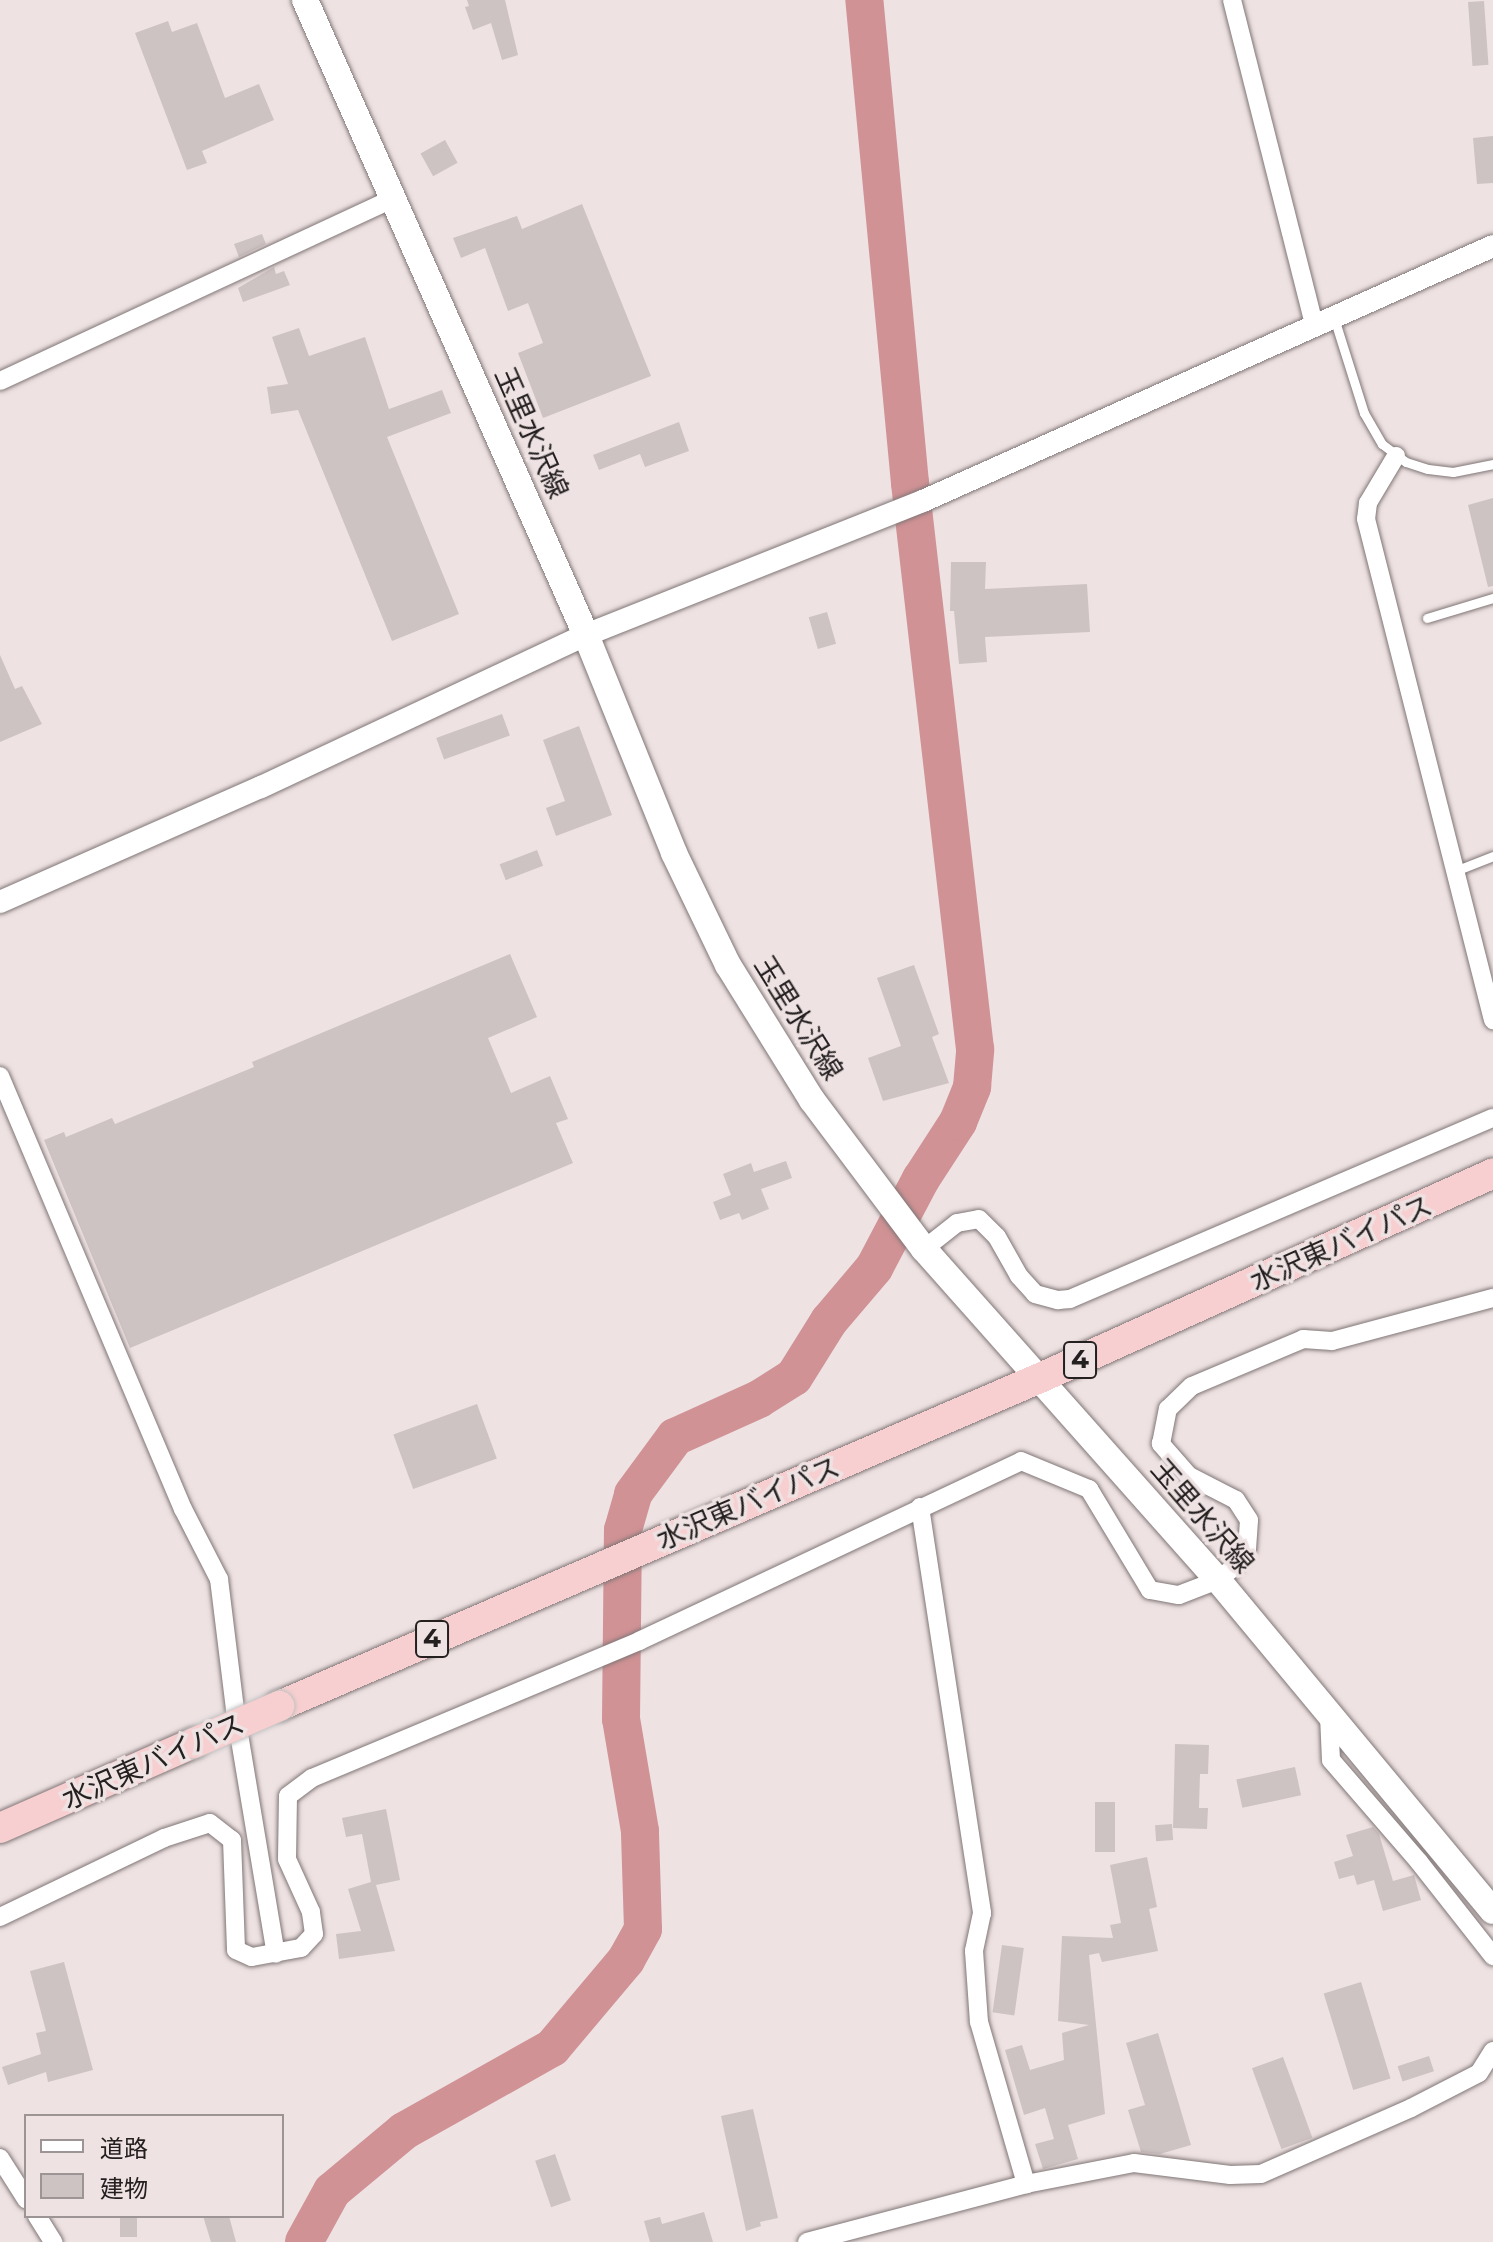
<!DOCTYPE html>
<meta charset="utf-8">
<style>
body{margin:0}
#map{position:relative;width:1493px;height:2242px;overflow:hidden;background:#eee2e3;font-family:Montserrat,"Noto Sans JP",sans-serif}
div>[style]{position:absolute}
.river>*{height:38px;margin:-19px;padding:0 19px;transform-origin:19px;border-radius:19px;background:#d09295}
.building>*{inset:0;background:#cec3c3;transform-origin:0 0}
.roads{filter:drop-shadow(0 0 2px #807676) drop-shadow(0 0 2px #807676)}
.service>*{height:9px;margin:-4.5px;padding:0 4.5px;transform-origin:4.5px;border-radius:4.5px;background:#fff}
.minor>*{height:18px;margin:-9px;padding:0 9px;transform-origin:9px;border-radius:9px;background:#fff}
.tertiary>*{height:22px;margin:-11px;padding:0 11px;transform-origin:11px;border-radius:11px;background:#fff}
.secondary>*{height:26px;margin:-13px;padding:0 13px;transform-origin:13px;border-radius:13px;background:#fff}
.trunk>*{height:30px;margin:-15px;padding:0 15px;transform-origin:15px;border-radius:15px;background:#f8cfd0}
.bridges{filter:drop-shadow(0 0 2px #c2c1c1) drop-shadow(0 0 2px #c2c1c1)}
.trunk-bridge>*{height:30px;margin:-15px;padding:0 15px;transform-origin:15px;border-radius:15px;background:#f8cfd0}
span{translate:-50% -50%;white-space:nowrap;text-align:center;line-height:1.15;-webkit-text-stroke:7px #eee2e3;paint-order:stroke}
.shield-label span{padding:2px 6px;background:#eee2e3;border:2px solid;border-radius:6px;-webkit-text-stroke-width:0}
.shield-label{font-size:26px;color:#242020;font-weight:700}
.street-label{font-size:28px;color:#242020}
.legend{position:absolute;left:24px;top:2114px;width:260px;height:104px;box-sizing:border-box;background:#eee2e3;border:2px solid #9d9495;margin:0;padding:10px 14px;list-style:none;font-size:24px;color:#242020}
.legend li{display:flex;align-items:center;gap:16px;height:40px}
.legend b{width:40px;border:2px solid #9d9495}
</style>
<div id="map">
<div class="river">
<div style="left:304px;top:2242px;width:58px;rotate:-61.2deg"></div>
<div style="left:332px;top:2191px;width:94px;rotate:-39.8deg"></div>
<div style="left:404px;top:2131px;width:170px;rotate:-29.3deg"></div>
<div style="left:552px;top:2048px;width:115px;rotate:-49.9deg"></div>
<div style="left:626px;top:1960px;width:35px;rotate:-61deg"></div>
<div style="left:643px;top:1929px;width:98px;rotate:-91.8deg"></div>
<div style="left:640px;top:1831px;width:114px;rotate:-99.6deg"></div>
<div style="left:621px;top:1719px;width:189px;rotate:-89.4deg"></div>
<div style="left:623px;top:1530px;width:37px;rotate:-74deg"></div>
<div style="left:633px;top:1494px;width:71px;rotate:-53.6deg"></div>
<div style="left:675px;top:1437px;width:92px;rotate:-24.3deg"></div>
<div style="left:759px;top:1399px;width:41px;rotate:-32.2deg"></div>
<div style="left:794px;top:1377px;width:66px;rotate:-58deg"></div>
<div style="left:829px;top:1321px;width:70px;rotate:-49.7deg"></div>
<div style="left:874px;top:1268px;width:101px;rotate:-62.2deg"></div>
<div style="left:921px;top:1179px;width:68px;rotate:-57deg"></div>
<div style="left:958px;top:1122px;width:38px;rotate:-68deg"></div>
<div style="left:972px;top:1087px;width:38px;rotate:-85deg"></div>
<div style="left:975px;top:1049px;width:570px;rotate:-96.55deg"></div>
<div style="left:910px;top:483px;width:485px;rotate:-95.4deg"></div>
</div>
<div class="building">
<div style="clip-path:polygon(467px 0,505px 0,518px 55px,502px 60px,491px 23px,473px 30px,465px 7px,469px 6px)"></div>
<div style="left:1484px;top:1px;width:64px;height:16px;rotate:86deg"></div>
<div style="clip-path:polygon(168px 21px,172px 32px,197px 23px,225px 98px,259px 84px,274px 120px,202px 151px,207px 163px,187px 170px,135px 33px)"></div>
<div style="clip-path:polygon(1493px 136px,1493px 183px,1477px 184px,1473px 138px)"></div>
<div style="left:445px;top:140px;width:26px;height:28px;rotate:61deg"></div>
<div style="clip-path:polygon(582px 204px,651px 376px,543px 418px,518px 353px,543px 343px,528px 303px,508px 311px,485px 248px,461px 258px,453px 238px,517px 216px,522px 229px)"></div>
<div style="clip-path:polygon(262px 234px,266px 244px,239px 257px,234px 244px)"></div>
<div style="clip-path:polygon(274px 267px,276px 274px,284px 271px,290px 285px,243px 302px,238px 288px)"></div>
<div style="clip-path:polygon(299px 328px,309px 356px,365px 337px,389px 409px,442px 390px,451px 413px,387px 437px,459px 614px,392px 641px,298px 410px,271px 414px,267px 387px,288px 384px,272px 337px)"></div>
<div style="clip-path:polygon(679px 422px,689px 451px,645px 467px,640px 454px,599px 470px,593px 455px)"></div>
<div style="clip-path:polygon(1493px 498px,1493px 586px,1488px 587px,1468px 505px)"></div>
<div style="clip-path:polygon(951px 562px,986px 562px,985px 589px,1087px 584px,1090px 632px,985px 637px,987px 662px,959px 664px,954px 611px,950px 611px)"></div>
<div style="left:827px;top:612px;width:33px;height:19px;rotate:74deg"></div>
<div style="clip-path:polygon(0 655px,15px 689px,22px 686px,42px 724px,0 742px)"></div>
<div style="left:502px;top:714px;width:23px;height:70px;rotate:70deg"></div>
<div style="clip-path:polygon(579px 726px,612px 815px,556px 836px,546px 808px,565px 801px,543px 740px)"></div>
<div style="left:537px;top:850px;width:17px;height:40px;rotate:69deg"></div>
<div style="clip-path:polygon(510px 954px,537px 1017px,488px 1038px,511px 1093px,550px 1076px,568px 1119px,556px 1123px,573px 1163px,130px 1348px,44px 1140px,64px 1132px,66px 1137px,112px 1118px,115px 1124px,254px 1067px,252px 1062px)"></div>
<div style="clip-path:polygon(914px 965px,939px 1034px,932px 1037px,949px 1083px,883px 1101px,868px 1058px,901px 1046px,877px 978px)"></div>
<div style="clip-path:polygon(786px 1161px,792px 1178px,761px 1189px,769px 1209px,742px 1220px,739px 1213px,720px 1220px,713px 1202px,731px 1195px,723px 1174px,751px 1163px,754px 1172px)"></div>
<div style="left:477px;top:1404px;width:58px;height:89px;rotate:70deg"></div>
<div style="clip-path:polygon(1175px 1744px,1209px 1745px,1208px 1774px,1200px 1774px,1199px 1808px,1208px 1808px,1207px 1829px,1173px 1828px)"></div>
<div style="left:1295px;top:1767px;width:29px;height:60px;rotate:78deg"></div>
<div style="left:1095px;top:1802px;width:20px;height:50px"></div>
<div style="clip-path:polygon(386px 1809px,400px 1880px,376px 1885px,395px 1951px,339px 1959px,336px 1934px,361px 1931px,348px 1889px,371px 1882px,362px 1834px,346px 1837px,342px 1818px)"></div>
<div style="left:1172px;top:1824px;width:16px;height:17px;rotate:86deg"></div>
<div style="clip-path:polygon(1373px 1827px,1379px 1834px,1393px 1881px,1414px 1875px,1421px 1900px,1383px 1911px,1374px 1880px,1357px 1885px,1354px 1875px,1339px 1879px,1334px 1862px,1353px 1856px,1346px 1835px)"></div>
<div style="clip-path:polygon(1147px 1857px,1157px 1907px,1149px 1909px,1158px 1951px,1102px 1962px,1099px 1953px,1089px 1955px,1105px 2114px,1068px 2125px,1078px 2159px,1043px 2169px,1035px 2144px,1054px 2139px,1045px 2108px,1024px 2115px,1005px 2050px,1022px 2045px,1030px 2070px,1064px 2060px,1062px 2033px,1089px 2025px,1058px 2021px,1062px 1936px,1113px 1938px,1110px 1925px,1121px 1923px,1110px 1865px)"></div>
<div style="left:1002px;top:1945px;width:22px;height:68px;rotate:8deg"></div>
<div style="clip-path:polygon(64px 1962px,93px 2070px,48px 2082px,46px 2072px,8px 2085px,2px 2067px,41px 2054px,36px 2033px,46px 2031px,30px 1971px)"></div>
<div style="left:1361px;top:1982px;width:101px;height:39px;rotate:73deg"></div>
<div style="clip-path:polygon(1158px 2033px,1191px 2145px,1160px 2154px,1141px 2152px,1128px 2110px,1145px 2105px,1126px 2043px)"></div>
<div style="left:1429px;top:2056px;width:16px;height:33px;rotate:72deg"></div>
<div style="left:1283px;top:2057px;width:86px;height:33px;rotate:70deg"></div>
<div style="clip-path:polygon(753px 2109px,778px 2218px,760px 2222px,761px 2226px,746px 2231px,721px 2116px)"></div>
<div style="left:555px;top:2154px;width:49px;height:21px;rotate:71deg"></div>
<div style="clip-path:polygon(704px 2212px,713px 2242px,650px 2242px,644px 2221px,660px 2217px,662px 2224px)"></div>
<div style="left:120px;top:2216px;width:17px;height:21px"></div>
<div style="clip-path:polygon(203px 2216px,229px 2216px,236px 2242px,211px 2242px)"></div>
</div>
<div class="roads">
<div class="service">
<div style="left:1334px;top:318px;width:100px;rotate:72.5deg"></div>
<div style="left:1364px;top:413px;width:36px;rotate:60deg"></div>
<div style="left:1382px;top:444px;width:30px;rotate:37deg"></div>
<div style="left:1406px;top:462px;width:23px;rotate:18deg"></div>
<div style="left:1428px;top:469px;width:25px;rotate:7deg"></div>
<div style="left:1453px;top:472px;width:41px;rotate:-11.3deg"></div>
<div style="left:1427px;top:618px;width:69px;rotate:-16.9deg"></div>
<div style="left:1455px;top:871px;width:41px;rotate:-21.5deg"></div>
</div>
<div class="minor">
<div style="left:1232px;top:0;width:337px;rotate:75.8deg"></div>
<div style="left:0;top:381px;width:434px;rotate:-24.9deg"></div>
<div style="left:1396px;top:456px;width:55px;rotate:120.8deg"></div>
<div style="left:1368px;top:503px;width:16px;rotate:97deg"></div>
<div style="left:1366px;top:519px;width:517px;rotate:75.78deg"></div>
<div style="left:0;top:1076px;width:470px;rotate:67.1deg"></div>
<div style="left:183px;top:1509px;width:79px;rotate:62.8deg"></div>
<div style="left:219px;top:1579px;width:132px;rotate:83deg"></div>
<div style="left:235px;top:1710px;width:247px;rotate:80.5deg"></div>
<div style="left:924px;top:1249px;width:42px;rotate:-38.2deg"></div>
<div style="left:957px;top:1223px;width:22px;rotate:-10deg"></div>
<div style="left:979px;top:1219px;width:25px;rotate:45deg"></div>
<div style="left:997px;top:1237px;width:45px;rotate:60.6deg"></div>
<div style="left:1019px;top:1276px;width:24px;rotate:48deg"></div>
<div style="left:1035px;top:1294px;width:24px;rotate:15deg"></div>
<div style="left:1058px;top:1300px;width:12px;rotate:-5deg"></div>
<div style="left:1070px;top:1299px;width:460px;rotate:-23.2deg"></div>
<div style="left:920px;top:1507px;width:411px;rotate:81.3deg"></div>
<div style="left:982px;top:1913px;width:39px;rotate:102deg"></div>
<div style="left:974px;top:1951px;width:71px;rotate:86deg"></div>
<div style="left:979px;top:2022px;width:169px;rotate:73.8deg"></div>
<div style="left:1329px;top:1715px;width:45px;rotate:87.5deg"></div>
<div style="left:1331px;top:1760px;width:135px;rotate:49.2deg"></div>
<div style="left:1419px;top:1862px;width:120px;rotate:51.8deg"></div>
<div style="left:0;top:1917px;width:182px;rotate:-25.7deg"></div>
<div style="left:164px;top:1838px;width:48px;rotate:-18.1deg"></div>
<div style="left:210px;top:1823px;width:28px;rotate:38deg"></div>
<div style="left:232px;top:1840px;width:110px;rotate:87.9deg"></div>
<div style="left:236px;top:1950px;width:17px;rotate:24deg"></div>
<div style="left:252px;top:1957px;width:50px;rotate:-10.4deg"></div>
<div style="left:301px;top:1948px;width:19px;rotate:-47deg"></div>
<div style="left:314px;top:1934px;width:22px;rotate:-98deg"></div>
<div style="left:311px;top:1912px;width:58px;rotate:-114.4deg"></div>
<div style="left:287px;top:1859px;width:63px;rotate:-89.1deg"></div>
<div style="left:288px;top:1796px;width:30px;rotate:-37deg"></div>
<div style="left:312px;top:1778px;width:355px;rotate:-22.7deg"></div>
<div style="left:639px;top:1641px;width:422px;rotate:-25.2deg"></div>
<div style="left:1021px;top:1461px;width:74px;rotate:22.4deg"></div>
<div style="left:1089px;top:1489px;width:118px;rotate:58.9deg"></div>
<div style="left:1150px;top:1590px;width:29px;rotate:10deg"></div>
<div style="left:1179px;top:1595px;width:42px;rotate:-21deg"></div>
<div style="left:1218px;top:1580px;width:19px;rotate:-39deg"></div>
<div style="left:1233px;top:1568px;width:24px;rotate:-54deg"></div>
<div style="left:1247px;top:1549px;width:29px;rotate:-86deg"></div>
<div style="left:1249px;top:1520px;width:24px;rotate:-123deg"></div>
<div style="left:1236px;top:1500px;width:53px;rotate:-152.9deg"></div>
<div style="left:1189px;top:1476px;width:43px;rotate:-131.2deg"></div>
<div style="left:1161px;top:1444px;width:36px;rotate:-79deg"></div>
<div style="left:1168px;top:1409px;width:33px;rotate:-44deg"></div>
<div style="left:1192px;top:1386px;width:121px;rotate:-22.9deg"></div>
<div style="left:1303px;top:1339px;width:29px;rotate:4deg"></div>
<div style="left:1332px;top:1341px;width:167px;rotate:-15deg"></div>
<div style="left:0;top:2158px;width:49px;rotate:57.6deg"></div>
<div style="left:37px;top:2216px;width:31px;rotate:58deg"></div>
<div style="left:807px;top:2242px;width:227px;rotate:-14.8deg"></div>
<div style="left:1026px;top:2184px;width:110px;rotate:-11deg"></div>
<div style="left:1134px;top:2163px;width:97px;rotate:7.1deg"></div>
<div style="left:1230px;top:2175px;width:31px;rotate:-2deg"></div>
<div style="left:1261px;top:2174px;width:164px;rotate:-23.7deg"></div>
<div style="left:1411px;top:2108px;width:76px;rotate:-27.2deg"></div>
<div style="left:1479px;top:2073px;width:26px;rotate:-58deg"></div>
</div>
<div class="tertiary">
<div style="left:0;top:902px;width:285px;rotate:-23.8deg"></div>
<div style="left:261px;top:787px;width:359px;rotate:-25.1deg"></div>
<div style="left:586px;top:635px;width:363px;rotate:-21.7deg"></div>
<div style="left:923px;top:501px;width:624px;rotate:-24.1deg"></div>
</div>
<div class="secondary">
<div style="left:305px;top:0;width:694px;rotate:66.13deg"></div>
<div style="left:586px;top:635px;width:235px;rotate:68deg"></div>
<div style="left:674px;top:853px;width:124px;rotate:64.3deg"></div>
<div style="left:728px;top:965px;width:159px;rotate:58.1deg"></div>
<div style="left:812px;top:1100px;width:186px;rotate:53.1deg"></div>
<div style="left:924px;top:1249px;width:443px;rotate:48.4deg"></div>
<div style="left:1218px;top:1580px;width:430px;rotate:50.3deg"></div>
</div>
<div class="trunk">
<div style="left:279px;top:1706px;width:829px;rotate:-23.32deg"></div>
<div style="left:1040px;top:1378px;width:497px;rotate:-24.3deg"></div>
<div style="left:0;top:1828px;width:212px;rotate:-23.7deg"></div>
</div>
</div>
<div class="bridges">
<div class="trunk-bridge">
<div style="left:194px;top:1743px;width:93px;rotate:-23.5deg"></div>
</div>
</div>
<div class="shield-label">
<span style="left:1080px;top:1360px">4</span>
<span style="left:432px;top:1639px">4</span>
</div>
<div class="street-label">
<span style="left:532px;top:433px;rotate:66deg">玉里水沢線</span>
<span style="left:799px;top:1018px;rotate:58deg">玉里水沢線</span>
<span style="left:1341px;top:1243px;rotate:-24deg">水沢東バイパス</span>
<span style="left:748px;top:1503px;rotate:-23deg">水沢東バイパス</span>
<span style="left:1203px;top:1516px;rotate:49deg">玉里水沢線</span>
<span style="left:153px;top:1761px;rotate:-24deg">水沢東バイパス</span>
</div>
<ul class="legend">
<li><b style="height:10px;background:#fff"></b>道路</li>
<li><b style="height:22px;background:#cec3c3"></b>建物</li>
</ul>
</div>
